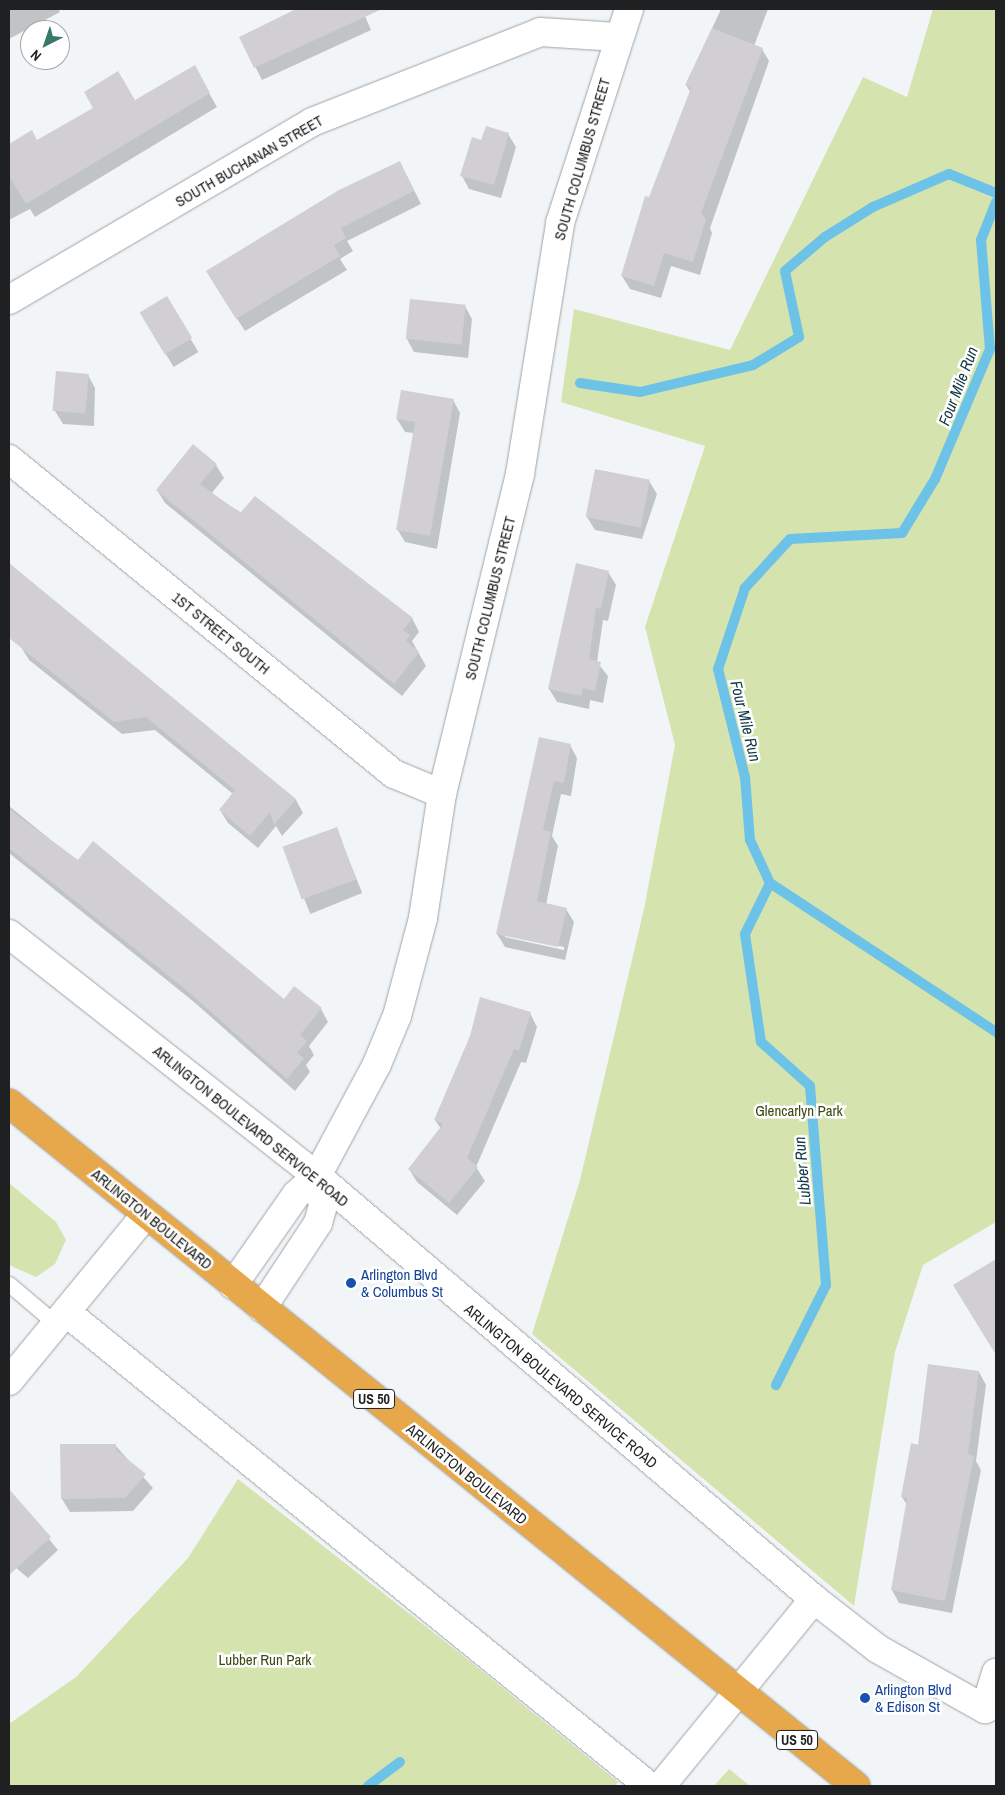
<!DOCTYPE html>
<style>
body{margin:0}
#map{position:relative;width:1005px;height:1795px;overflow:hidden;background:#f2f5f8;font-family:"Archivo Narrow",sans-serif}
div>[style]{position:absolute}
.green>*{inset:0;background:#d5e3af}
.shadow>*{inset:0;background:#0003;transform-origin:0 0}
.stream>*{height:10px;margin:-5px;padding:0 5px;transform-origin:5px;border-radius:5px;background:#6cc2e7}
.building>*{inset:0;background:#d1cfd2;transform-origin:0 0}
.roads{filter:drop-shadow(0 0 1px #9fa3a5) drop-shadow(0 0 1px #9fa3a5)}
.service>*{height:15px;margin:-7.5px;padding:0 7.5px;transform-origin:7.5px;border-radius:7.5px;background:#fff}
.minor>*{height:28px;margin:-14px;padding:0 14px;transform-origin:14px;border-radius:14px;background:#fff}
.trunk>*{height:28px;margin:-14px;padding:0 14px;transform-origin:14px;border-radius:14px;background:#e6a84a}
.dots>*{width:14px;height:14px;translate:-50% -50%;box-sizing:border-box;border:2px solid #fff;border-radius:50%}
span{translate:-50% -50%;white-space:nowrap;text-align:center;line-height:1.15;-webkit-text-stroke:5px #fff;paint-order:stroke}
.shield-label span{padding:1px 4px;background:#fff;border:1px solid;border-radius:4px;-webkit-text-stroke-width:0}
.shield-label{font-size:14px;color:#1f2021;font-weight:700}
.street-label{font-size:15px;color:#1f2021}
.park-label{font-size:15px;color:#3c4711}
.transit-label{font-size:15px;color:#164399}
.left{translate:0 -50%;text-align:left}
.water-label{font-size:16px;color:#113948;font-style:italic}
.frame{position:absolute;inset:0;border:10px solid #1f2021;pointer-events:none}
.north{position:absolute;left:20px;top:20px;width:50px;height:50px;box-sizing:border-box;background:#fff;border:1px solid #a5a6a6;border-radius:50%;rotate:221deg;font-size:14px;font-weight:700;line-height:20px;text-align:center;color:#1f2021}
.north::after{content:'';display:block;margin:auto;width:18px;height:22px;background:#377867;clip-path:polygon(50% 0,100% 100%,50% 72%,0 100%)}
</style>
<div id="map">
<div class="green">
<div style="clip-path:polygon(933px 9px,996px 9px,996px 1222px,923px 1265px,895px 1352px,854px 1606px,532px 1334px,580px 1180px,644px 909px,675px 745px,645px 627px,705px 446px,561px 402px,574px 309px,730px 350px,863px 77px,907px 97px)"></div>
<div style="clip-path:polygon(9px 1183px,56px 1222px,66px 1240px,55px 1264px,36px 1277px,9px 1265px)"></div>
<div style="clip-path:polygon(238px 1479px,467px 1659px,618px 1782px,615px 1786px,9px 1786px,9px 1724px,76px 1677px,188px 1558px)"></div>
<div style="clip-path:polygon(729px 1769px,750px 1786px,714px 1786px)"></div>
</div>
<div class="shadow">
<div style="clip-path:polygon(9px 9px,58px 9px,60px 12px,9px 39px)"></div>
<div style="clip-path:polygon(299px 9px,362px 9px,371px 30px,262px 80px,240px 37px)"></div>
<div style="clip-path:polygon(721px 9px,768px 9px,754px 46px,762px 49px,769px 61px,710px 228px,712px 233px,700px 275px,671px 266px,661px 298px,630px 289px,622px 276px,691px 93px,686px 85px)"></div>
<div style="clip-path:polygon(194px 67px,217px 107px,35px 217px,30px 209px,9px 220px,9px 145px,31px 132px,37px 142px,135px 102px)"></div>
<div style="clip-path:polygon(508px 134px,516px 147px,501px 198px,469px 189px,462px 176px,482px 141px)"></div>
<div style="clip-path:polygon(407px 176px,421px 204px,347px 241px,353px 251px,340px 259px,347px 270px,245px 331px,215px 285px)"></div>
<div style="left:166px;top:298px;width:63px;height:29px;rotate:59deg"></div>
<div style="clip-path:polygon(465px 306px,472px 319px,468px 358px,414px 352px,407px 339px)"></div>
<div style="clip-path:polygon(88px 375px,95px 388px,94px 426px,63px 424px,55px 411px)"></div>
<div style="clip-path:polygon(453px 400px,460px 413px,437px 549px,405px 542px,397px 529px,414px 433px,405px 432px,397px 419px)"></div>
<div style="clip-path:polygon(216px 465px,224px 478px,211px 494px,412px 618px,419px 632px,412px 641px,426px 666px,402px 696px,165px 503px,157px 490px)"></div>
<div style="clip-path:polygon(649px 481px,657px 494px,642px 539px,595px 530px,587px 517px)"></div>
<div style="clip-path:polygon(9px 565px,296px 800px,303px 813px,282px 836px,276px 826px,258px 848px,228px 823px,220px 810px,233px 794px,155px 730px,122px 734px,29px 660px,21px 647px,34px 633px,9px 613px)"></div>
<div style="clip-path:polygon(608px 572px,616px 585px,608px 621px,603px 620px,597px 662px,608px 676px,603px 703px,590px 700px,589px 709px,557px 702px,549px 689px)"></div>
<div style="clip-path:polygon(evenodd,540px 738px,570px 745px,577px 758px,571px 796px,561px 794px,552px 836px,558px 846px,546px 905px,566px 909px,574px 922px,565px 960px,505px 947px,497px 934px,540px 738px,505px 935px,564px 947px,564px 950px,505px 937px,505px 935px)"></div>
<div style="clip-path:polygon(9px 806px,78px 862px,284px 1000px,321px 1009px,328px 1022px,309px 1046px,314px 1055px,306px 1065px,310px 1072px,295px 1091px,194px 1002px,9px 853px)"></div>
<div style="left:336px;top:828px;width:70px;height:56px;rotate:68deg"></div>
<div style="clip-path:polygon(530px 1013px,537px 1027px,526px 1063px,521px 1062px,476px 1167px,485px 1181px,457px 1215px,417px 1182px,409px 1169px,441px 1129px,435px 1120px)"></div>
<div style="clip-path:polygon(996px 1260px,996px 1353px,955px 1286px)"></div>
<div style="clip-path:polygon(979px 1372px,986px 1385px,976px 1461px,981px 1470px,952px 1613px,899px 1603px,892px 1590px,907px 1505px,902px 1497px,919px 1446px)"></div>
<div style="clip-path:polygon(115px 1445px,153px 1488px,133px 1511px,70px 1512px,62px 1499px)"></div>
<div style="clip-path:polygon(11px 1493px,58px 1550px,28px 1578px,9px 1562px)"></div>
</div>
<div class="stream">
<div style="left:996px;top:202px;width:41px;rotate:111.5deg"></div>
<div style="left:981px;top:240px;width:109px;rotate:85.3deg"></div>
<div style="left:990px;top:349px;width:141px;rotate:112.9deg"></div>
<div style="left:935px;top:479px;width:63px;rotate:121.4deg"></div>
<div style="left:902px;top:533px;width:112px;rotate:176.9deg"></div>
<div style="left:790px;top:539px;width:67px;rotate:132.6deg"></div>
<div style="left:745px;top:588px;width:85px;rotate:108.4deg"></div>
<div style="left:718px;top:669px;width:111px;rotate:76deg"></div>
<div style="left:745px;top:777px;width:63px;rotate:85.5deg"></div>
<div style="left:750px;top:840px;width:47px;rotate:65.1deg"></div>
<div style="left:770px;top:883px;width:271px;rotate:33.4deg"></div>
<div style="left:580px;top:383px;width:61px;rotate:8.5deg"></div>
<div style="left:640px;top:392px;width:116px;rotate:-13.4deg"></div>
<div style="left:753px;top:365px;width:54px;rotate:-31.3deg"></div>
<div style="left:799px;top:337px;width:67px;rotate:-102deg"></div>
<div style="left:785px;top:271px;width:52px;rotate:-40.4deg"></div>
<div style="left:825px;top:237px;width:57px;rotate:-32deg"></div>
<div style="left:873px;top:207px;width:83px;rotate:-23.5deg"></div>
<div style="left:949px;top:174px;width:51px;rotate:22deg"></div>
<div style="left:770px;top:883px;width:57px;rotate:116.1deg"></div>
<div style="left:745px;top:934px;width:109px;rotate:81.6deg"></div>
<div style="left:761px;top:1042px;width:66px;rotate:41.9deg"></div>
<div style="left:810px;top:1086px;width:200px;rotate:85.4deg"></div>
<div style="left:826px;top:1285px;width:112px;rotate:116.6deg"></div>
<div style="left:368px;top:1786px;width:40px;rotate:-37deg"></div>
</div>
<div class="building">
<div style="clip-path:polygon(296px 9px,382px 9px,254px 68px,239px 37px)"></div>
<div style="clip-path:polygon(712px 28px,763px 48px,701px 213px,706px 219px,693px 262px,664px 253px,654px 286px,621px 276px,645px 196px,649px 197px,691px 88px,685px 85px)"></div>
<div style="clip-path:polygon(195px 65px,210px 93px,26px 204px,9px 176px,9px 144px,32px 130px,37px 140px,93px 108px,84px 92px,118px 71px,135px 100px)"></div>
<div style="clip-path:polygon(486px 126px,509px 133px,494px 185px,460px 176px,472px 137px,481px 140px)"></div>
<div style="clip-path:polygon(400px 161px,414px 191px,341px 228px,346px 238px,334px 245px,340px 256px,236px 319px,206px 271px,339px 190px)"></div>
<div style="left:167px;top:296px;width:49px;height:32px;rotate:59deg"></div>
<div style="left:410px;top:299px;width:56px;height:40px;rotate:6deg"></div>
<div style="left:56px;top:371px;width:33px;height:40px;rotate:5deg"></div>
<div style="clip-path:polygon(401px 390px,454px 399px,430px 536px,396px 530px,415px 422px,396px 419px)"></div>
<div style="clip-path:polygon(193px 444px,217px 464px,200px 484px,240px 513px,255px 496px,413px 618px,403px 630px,410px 635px,406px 641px,419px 652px,394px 684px,156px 490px)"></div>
<div style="left:595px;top:469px;width:56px;height:49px;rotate:11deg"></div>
<div style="clip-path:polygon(9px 563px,296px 799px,274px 825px,270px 812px,250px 836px,219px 810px,235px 790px,146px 717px,114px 722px,9px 638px)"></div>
<div style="clip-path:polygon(576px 563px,609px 571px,601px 609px,596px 608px,589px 659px,601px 662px,595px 691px,583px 688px,581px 696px,548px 689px)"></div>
<div style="clip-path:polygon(539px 737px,571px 744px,564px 783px,554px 781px,543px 830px,551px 832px,537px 901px,567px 908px,558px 947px,496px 934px)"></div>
<div style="clip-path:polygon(9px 809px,78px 860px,93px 841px,284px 999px,294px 986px,322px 1008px,300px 1035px,307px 1041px,297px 1053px,304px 1058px,287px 1079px,185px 989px,9px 848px)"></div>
<div style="left:337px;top:827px;width:56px;height:58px;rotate:70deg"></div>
<div style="clip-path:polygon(480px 997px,531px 1012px,519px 1051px,514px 1049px,467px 1158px,478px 1167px,449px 1203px,408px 1169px,443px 1124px,434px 1120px,470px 1036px)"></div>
<div style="clip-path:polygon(996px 1259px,996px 1355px,953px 1285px)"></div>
<div style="clip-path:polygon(928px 1364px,979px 1371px,968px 1454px,974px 1456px,945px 1601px,891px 1590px,907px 1498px,901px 1497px,911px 1443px,918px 1445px)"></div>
<div style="clip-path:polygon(60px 1444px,116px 1444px,116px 1450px,146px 1474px,125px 1498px,61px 1499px)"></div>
<div style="clip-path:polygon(9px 1489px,51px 1537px,9px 1575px)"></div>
</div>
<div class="roads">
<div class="service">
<div style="left:9px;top:1284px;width:62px;rotate:40.4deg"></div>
</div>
<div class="minor">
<div style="left:9px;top:300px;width:351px;rotate:-30.4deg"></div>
<div style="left:312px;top:122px;width:245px;rotate:-21.5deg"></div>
<div style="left:540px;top:32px;width:77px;rotate:3.7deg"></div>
<div style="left:9px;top:459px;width:497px;rotate:39.3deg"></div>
<div style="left:394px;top:774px;width:52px;rotate:22.6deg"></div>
<div style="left:9px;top:934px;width:392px;rotate:38.2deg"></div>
<div style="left:317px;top:1176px;width:653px;rotate:40.4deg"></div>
<div style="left:814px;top:1599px;width:81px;rotate:38deg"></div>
<div style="left:878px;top:1649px;width:123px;rotate:29.3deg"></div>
<div style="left:985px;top:1709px;width:38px;rotate:-73deg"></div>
<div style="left:233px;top:1285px;width:110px;rotate:-55deg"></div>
<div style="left:296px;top:1195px;width:28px;rotate:-42deg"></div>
<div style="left:317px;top:1176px;width:127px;rotate:-61.8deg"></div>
<div style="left:377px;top:1064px;width:52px;rotate:-67.4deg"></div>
<div style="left:397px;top:1016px;width:101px;rotate:-75.1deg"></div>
<div style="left:423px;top:918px;width:125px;rotate:-81.3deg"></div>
<div style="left:442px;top:794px;width:329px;rotate:-76.3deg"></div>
<div style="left:520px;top:474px;width:254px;rotate:-80.9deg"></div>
<div style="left:560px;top:223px;width:225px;rotate:-72.1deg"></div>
<div style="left:262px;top:1308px;width:102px;rotate:-56.6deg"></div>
<div style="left:318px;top:1223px;width:19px;rotate:-74deg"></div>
<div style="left:323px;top:1205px;width:30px;rotate:-102deg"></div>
<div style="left:66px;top:1312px;width:751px;rotate:39.11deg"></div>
<div style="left:9px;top:1381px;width:216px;rotate:-50.6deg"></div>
<div style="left:661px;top:1786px;width:242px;rotate:-50.7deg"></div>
</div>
<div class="trunk">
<div style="left:9px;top:1103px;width:1088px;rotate:38.88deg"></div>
</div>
</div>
<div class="dots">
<div style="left:351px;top:1283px;background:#1a4fb4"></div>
<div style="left:865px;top:1698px;background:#1a4fb4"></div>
</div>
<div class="shield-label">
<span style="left:374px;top:1399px">US 50</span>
<span style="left:797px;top:1740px">US 50</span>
</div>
<div class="street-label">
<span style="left:582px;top:159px;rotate:-74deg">SOUTH COLUMBUS STREET</span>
<span style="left:249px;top:161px;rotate:-30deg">SOUTH BUCHANAN STREET</span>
<span style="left:490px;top:598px;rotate:-76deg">SOUTH COLUMBUS STREET</span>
<span style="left:221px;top:633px;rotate:39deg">1ST STREET SOUTH</span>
<span style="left:251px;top:1126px;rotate:39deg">ARLINGTON BOULEVARD SERVICE ROAD</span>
<span style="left:152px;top:1219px;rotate:39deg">ARLINGTON BOULEVARD</span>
<span style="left:561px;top:1386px;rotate:40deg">ARLINGTON BOULEVARD SERVICE ROAD</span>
<span style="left:467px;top:1474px;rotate:39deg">ARLINGTON BOULEVARD</span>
</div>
<div class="park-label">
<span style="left:799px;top:1111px">Glencarlyn Park</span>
<span style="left:265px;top:1660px">Lubber Run Park</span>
</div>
<div class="transit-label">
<span class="left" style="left:361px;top:1283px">Arlington Blvd<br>&amp; Columbus St</span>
<span class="left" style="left:875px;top:1698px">Arlington Blvd<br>&amp; Edison St</span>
</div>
<div class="water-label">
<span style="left:958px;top:386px;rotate:-69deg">Four Mile Run</span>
<span style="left:746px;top:721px;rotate:76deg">Four Mile Run</span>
<span style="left:802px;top:1171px;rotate:-95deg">Lubber Run</span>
</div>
<div class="frame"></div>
<div class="north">N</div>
</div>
